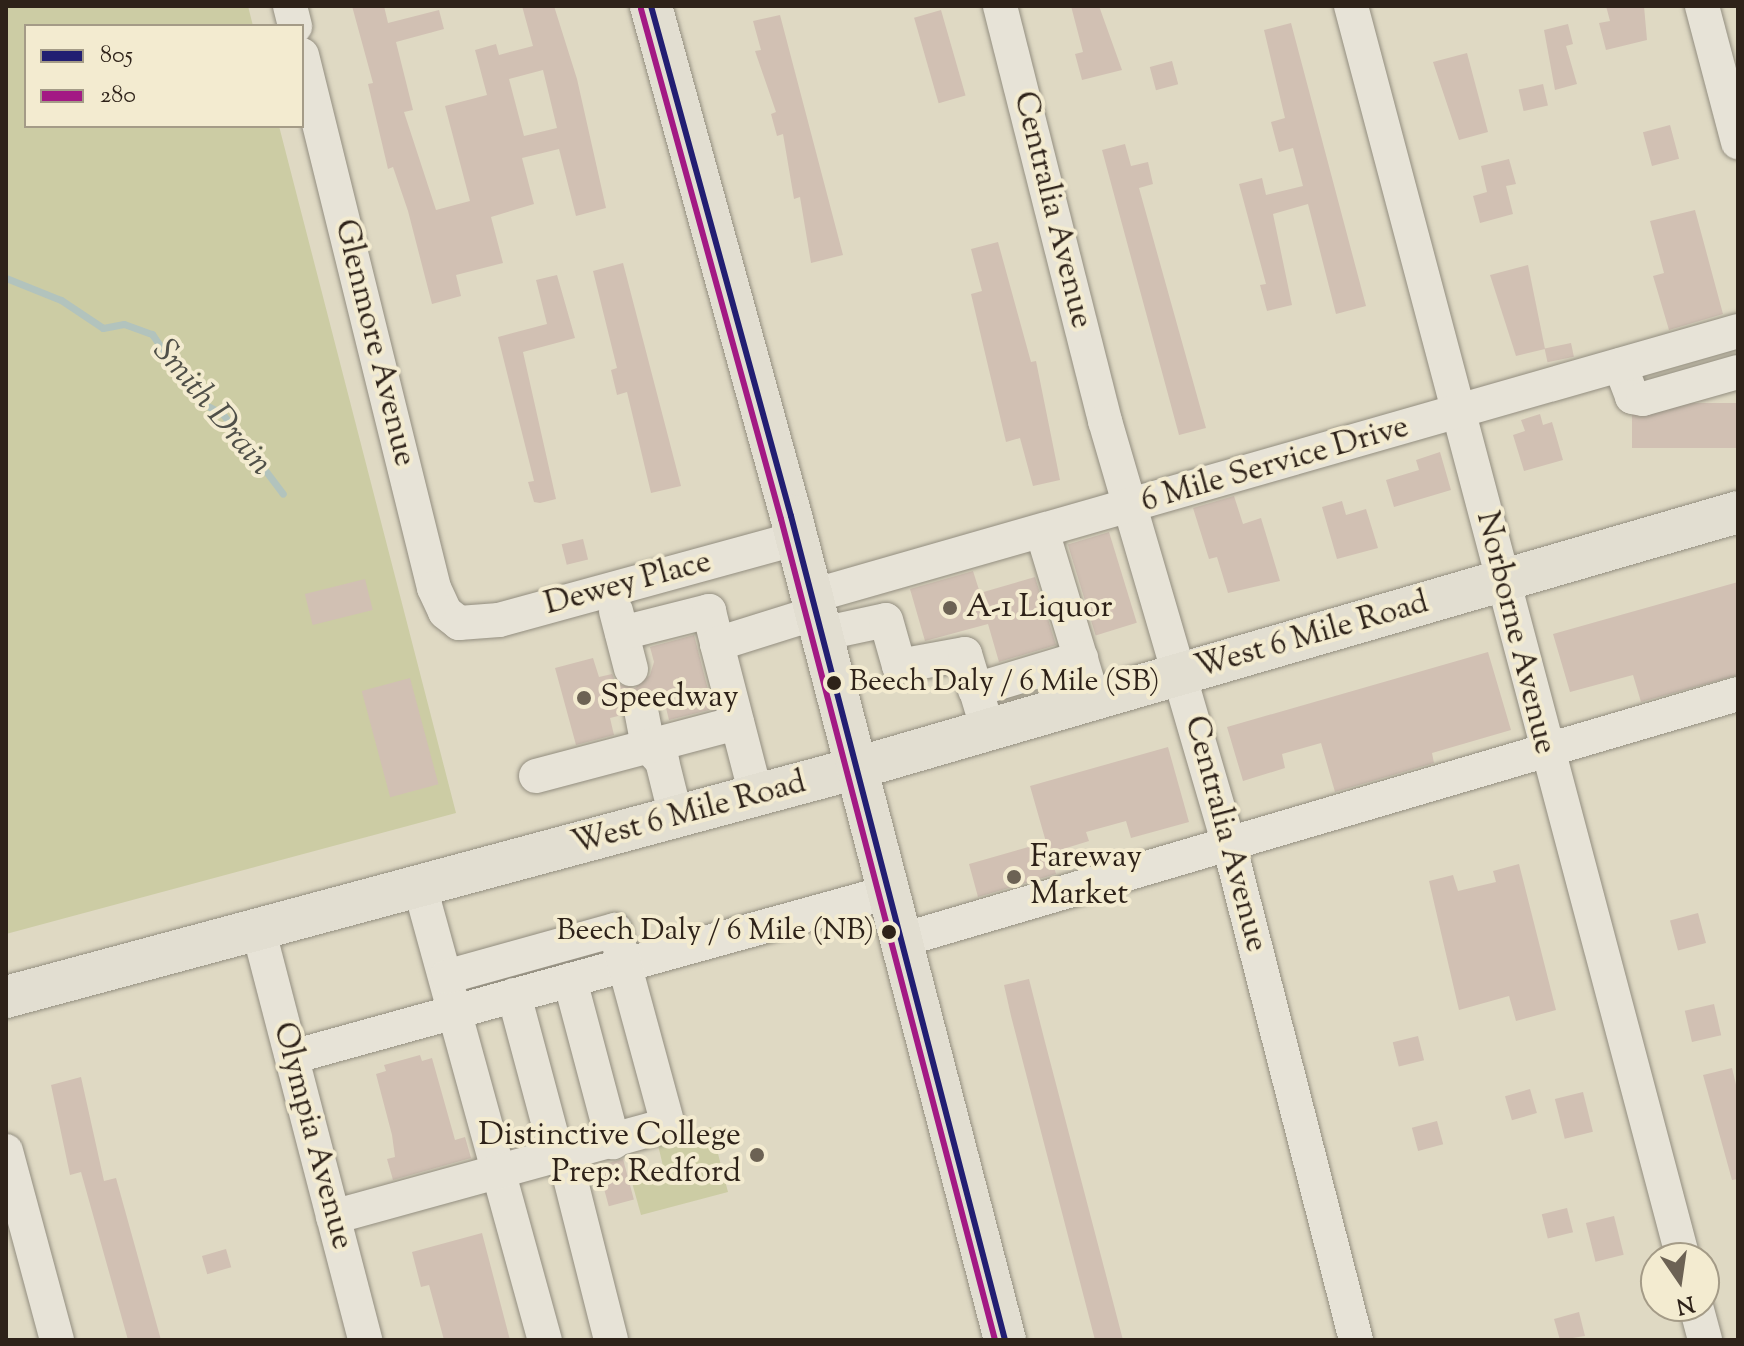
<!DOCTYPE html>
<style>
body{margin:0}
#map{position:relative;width:1744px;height:1346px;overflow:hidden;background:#dfd9c3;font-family:"Sorts Mill Goudy",serif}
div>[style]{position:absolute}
.green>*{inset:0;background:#cccca4}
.stream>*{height:7px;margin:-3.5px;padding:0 3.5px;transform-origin:3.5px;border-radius:3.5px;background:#b2c3bd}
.building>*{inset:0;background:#d1c0b3;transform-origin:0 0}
.roads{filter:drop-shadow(0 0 2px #938e80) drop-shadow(0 0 2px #938e80)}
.minor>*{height:34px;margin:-17px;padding:0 17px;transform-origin:17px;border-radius:17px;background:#e7e3d7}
.major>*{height:42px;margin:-21px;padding:0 21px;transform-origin:21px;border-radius:21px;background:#e2ded1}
.bus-1>*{height:6px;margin:-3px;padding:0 3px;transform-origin:3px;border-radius:3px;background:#221e72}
.bus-2>*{height:6px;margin:-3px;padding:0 3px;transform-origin:3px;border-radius:3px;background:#a31984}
.dots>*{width:22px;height:22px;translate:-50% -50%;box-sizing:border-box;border:4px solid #f3ebd0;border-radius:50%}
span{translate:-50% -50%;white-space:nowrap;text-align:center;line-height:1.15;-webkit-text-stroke:8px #f3ebd0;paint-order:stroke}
.bus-label{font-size:30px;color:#2e2219}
.left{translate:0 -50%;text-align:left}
.right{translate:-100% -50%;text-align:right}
.street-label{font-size:32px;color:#2e2219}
.poi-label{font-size:32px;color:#2e2219}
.water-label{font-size:34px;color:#505049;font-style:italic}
.frame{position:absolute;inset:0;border:8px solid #2e2219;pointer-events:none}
.legend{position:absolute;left:24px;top:24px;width:280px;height:104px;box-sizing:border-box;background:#f3ebd0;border:2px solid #a49b87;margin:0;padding:10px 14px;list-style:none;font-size:24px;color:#2e2219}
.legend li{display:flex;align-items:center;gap:16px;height:40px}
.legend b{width:40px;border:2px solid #a49b87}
.north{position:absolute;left:1640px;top:1242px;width:80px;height:80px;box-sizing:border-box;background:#f3ebd0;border:2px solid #a49b87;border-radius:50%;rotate:167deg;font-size:22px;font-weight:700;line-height:32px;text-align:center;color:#2e2219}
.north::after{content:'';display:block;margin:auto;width:28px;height:36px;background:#6c6254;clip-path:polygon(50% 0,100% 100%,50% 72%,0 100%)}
</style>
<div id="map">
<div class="green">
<div style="clip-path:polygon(6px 6px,248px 6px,253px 26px,26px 26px,26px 126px,279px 126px,456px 813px,6px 934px)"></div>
<div style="clip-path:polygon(711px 1127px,728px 1192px,641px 1215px,631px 1179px,664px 1170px,657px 1141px)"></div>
</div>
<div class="stream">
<div style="left:6px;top:278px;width:59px;rotate:21.8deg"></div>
<div style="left:61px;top:300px;width:50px;rotate:33.7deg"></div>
<div style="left:103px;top:328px;width:21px;rotate:-11deg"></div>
<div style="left:124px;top:324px;width:30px;rotate:20deg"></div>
<div style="left:152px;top:334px;width:81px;rotate:55.5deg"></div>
<div style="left:198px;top:401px;width:27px;rotate:27deg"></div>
<div style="left:222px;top:413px;width:101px;rotate:53deg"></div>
</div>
<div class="building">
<div style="clip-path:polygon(evenodd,352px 6px,384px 6px,388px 23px,439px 10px,444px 29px,396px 42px,413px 110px,404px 112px,436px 210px,470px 201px,445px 106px,487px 95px,475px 50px,496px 44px,499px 55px,533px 46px,522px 6px,554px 6px,577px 79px,606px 208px,576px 216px,559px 149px,522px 158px,534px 204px,491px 217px,503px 263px,456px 275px,461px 296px,432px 304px,408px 211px,393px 167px,388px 169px,368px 84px,373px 83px,352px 6px,543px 70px,557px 128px,524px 136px,509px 79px,543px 70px)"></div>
<div style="clip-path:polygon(1071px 6px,1099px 6px,1122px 70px,1082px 80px,1075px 54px,1083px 52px)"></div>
<div style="clip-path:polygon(1606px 6px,1644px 6px,1647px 40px,1606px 50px,1599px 23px,1610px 21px)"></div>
<div style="left:941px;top:10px;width:89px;height:28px;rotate:74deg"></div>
<div style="clip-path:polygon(780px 15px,843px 255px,811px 263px,800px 197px,794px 199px,783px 134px,777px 136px,771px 114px,776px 112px,755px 51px,761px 50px,753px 21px)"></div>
<div style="clip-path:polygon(1291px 23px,1366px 306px,1336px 314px,1308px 204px,1273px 214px,1292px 305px,1267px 311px,1260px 285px,1266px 284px,1239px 184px,1262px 178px,1266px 195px,1303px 186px,1293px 148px,1279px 152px,1271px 122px,1285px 118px,1264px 30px)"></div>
<div style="clip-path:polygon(1568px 24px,1573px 44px,1566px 46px,1577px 84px,1555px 90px,1544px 30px)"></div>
<div style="clip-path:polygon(1467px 53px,1488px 132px,1459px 140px,1433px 62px)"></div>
<div style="left:1172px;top:61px;width:24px;height:23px;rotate:75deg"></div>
<div style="left:1543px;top:84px;width:22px;height:25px;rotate:77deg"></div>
<div style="left:1670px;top:125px;width:35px;height:28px;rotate:75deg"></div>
<div style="clip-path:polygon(1125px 144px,1131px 166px,1148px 162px,1153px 184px,1139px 188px,1206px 428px,1179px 435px,1102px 150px)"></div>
<div style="clip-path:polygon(1509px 159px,1516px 184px,1506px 186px,1513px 214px,1480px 223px,1473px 196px,1487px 192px,1481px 166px)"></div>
<div style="clip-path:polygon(1695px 210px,1723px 314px,1669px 330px,1653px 276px,1664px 273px,1650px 221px)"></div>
<div style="clip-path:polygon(998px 242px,1031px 362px,1036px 361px,1060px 480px,1033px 486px,1020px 438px,1006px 442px,971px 294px,982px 291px,971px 249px)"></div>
<div style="clip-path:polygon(623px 263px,681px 486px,651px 493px,627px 392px,617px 395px,611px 370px,617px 368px,593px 271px)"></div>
<div style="clip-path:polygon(1528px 265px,1545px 349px,1516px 356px,1490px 275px)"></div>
<div style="clip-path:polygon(557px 275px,575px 338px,523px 352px,556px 499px,540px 503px,534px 502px,528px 482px,534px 481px,498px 337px,547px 324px,536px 280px)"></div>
<div style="left:1571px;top:343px;width:14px;height:27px;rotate:78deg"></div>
<div style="left:1738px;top:403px;width:45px;height:106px;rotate:90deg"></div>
<div style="clip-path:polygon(1540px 414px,1543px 425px,1552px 422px,1563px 460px,1524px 471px,1513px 435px,1525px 431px,1521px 420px)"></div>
<div style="clip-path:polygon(1440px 452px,1451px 490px,1394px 507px,1386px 480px,1419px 470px,1416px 460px)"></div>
<div style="clip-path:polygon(1234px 496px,1243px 524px,1261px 518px,1280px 581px,1228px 593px,1217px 557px,1209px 559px,1193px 508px)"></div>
<div style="clip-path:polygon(1342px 501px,1346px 515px,1366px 509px,1378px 548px,1337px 559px,1322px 507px)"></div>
<div style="left:1109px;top:532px;width:95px;height:43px;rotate:73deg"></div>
<div style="left:583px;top:539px;width:21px;height:22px;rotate:76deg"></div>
<div style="clip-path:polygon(973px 571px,980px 593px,1035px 577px,1056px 645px,999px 662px,988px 624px,925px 641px,910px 589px)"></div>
<div style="left:365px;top:579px;width:32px;height:62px;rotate:76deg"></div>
<div style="clip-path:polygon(1738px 582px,1738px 675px,1641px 702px,1633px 675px,1570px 692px,1553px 634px)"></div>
<div style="clip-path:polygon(694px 635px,713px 709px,669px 720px,665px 704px,648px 691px,636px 691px,622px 703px,622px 715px,610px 718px,614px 735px,576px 745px,555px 668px,593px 658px,599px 677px,612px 674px,617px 684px,635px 688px,650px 675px,654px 662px,650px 647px)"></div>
<div style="clip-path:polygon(1488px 652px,1511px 730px,1432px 753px,1434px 763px,1335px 792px,1321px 743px,1282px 754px,1285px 768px,1243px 781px,1227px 727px)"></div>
<div style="left:410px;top:678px;width:110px;height:50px;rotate:75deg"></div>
<div style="clip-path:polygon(1168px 747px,1189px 822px,1131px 838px,1126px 821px,1086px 832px,1089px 841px,1050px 853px,1056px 874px,978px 897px,969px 864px,1046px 842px,1030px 786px)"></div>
<div style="clip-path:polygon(1519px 864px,1556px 1010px,1516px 1021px,1509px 996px,1459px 1010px,1429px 881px,1453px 875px,1458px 891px,1496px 882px,1493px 871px)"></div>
<div style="left:1698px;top:913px;width:31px;height:29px;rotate:75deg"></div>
<div style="clip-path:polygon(1029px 979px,1045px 1042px,1123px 1340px,1095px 1340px,1011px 1016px,1004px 985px)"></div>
<div style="left:1714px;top:1004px;width:32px;height:30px;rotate:77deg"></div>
<div style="left:1418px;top:1036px;width:25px;height:26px;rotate:76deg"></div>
<div style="clip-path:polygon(420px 1055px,422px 1061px,432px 1058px,455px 1140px,465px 1137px,471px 1158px,393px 1180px,387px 1159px,395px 1157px,392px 1135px,376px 1074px,386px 1071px,384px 1065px)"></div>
<div style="clip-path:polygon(1732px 1068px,1738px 1093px,1738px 1179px,1732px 1180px,1703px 1075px)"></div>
<div style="clip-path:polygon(81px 1077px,104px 1181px,116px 1178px,161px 1340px,128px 1340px,81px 1172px,70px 1175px,51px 1085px)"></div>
<div style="left:1530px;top:1089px;width:25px;height:26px;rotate:74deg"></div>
<div style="left:1583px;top:1092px;width:41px;height:29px;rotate:76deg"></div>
<div style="left:1437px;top:1121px;width:24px;height:26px;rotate:75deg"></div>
<div style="left:623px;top:1159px;width:42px;height:26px;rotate:75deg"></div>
<div style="left:1567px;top:1208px;width:25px;height:26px;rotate:76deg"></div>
<div style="left:1614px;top:1216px;width:40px;height:29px;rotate:76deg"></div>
<div style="clip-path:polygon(482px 1233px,510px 1340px,444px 1340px,429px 1285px,421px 1287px,412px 1252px)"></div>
<div style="left:226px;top:1249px;width:19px;height:25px;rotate:74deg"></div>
<div style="clip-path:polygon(1579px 1312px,1585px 1336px,1560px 1340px,1554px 1319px)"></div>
</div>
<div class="roads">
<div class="minor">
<div style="left:290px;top:6px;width:21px;rotate:76deg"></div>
<div style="left:1000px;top:6px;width:428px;rotate:75.8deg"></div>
<div style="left:1105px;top:421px;width:441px;rotate:73.7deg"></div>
<div style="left:1229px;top:844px;width:512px;rotate:75.64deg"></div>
<div style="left:1351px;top:6px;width:1295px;rotate:75.15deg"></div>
<div style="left:1702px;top:6px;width:141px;rotate:75.2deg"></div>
<div style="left:302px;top:55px;width:549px;rotate:76.09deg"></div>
<div style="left:434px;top:588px;width:26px;rotate:65deg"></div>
<div style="left:445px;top:612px;width:18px;rotate:38deg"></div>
<div style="left:459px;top:623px;width:40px;rotate:-4.3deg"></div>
<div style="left:499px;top:620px;width:308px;rotate:-15.3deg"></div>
<div style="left:1620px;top:365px;width:34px;rotate:69deg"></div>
<div style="left:1632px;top:397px;width:11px;rotate:10deg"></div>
<div style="left:1643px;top:399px;width:99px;rotate:-15.9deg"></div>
<div style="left:1042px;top:531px;width:176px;rotate:73.1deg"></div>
<div style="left:812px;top:596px;width:963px;rotate:-15.97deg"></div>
<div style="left:616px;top:611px;width:60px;rotate:75.5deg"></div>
<div style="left:622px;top:633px;width:90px;rotate:-14.2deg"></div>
<div style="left:709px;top:611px;width:34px;rotate:76deg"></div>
<div style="left:821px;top:634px;width:66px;rotate:-12.2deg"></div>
<div style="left:886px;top:620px;width:48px;rotate:74.2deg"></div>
<div style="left:899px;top:666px;width:67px;rotate:-10.3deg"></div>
<div style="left:965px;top:654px;width:79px;rotate:73.2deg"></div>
<div style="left:975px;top:690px;width:111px;rotate:-16.8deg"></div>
<div style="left:641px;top:710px;width:37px;rotate:79deg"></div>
<div style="left:648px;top:746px;width:21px;rotate:47deg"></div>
<div style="left:662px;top:761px;width:58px;rotate:76deg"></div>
<div style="left:536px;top:776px;width:208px;rotate:-14.8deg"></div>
<div style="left:756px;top:795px;width:156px;rotate:-104.5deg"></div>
<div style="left:717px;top:644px;width:104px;rotate:-17.4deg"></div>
<div style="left:420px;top:887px;width:470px;rotate:74.6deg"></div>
<div style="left:259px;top:932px;width:422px;rotate:75.4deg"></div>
<div style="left:902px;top:940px;width:871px;rotate:-16.4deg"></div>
<div style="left:570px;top:980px;width:168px;rotate:75.1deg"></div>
<div style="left:514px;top:995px;width:166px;rotate:75deg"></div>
<div style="left:292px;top:1057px;width:619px;rotate:-15.45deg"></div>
<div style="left:6px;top:1151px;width:196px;rotate:74.9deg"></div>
<div style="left:564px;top:1154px;width:192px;rotate:75.8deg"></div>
<div style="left:333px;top:1217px;width:347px;rotate:-15.4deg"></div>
<div style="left:668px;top:1125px;width:202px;rotate:-105.2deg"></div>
<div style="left:615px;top:930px;width:175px;rotate:164.5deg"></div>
<div style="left:1696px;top:1306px;width:35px;rotate:75deg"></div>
</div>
<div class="major">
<div style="left:651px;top:6px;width:529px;rotate:74.65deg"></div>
<div style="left:791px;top:516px;width:851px;rotate:75.44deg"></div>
<div style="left:6px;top:997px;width:881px;rotate:-15.06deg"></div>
<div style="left:857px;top:768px;width:917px;rotate:-16.2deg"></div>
</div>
</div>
<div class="bus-1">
<div style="left:651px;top:6px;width:529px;rotate:74.65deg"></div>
<div style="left:791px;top:516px;width:851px;rotate:75.44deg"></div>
</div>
<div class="bus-2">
<div style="left:641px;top:9px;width:529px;rotate:74.65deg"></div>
<div style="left:781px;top:519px;width:848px;rotate:75.39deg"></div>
</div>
<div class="dots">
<div style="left:950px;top:608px;background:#6c6254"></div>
<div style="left:834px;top:683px;background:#2e2219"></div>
<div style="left:584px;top:698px;background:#6c6254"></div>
<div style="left:1014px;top:877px;background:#6c6254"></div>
<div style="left:889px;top:932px;background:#2e2219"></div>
<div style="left:757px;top:1155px;background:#6c6254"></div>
</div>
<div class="bus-label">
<span class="left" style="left:849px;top:683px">Beech Daly / 6 Mile (SB)</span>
<span class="right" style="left:874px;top:932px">Beech Daly / 6 Mile (NB)</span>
</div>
<div class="street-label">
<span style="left:1052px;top:210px;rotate:76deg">Centralia Avenue</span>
<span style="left:374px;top:343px;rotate:76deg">Glenmore Avenue</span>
<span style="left:1275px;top:465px;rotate:-16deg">6 Mile Service Drive</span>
<span style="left:628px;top:584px;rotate:-15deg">Dewey Place</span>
<span style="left:1515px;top:633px;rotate:76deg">Norborne Avenue</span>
<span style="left:1312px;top:636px;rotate:-16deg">West 6 Mile Road</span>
<span style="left:689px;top:814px;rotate:-15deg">West 6 Mile Road</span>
<span style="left:1225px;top:834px;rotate:75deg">Centralia Avenue</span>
<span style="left:312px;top:1136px;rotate:75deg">Olympia Avenue</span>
</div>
<div class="poi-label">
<span class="left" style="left:966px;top:608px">A-1 Liquor</span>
<span class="left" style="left:600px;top:698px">Speedway</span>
<span class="left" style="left:1030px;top:877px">Fareway<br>Market</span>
<span class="right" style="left:741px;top:1155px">Distinctive College<br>Prep: Redford</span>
</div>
<div class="water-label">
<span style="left:212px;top:408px;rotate:50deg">Smith Drain</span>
</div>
<div class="frame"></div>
<ul class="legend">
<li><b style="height:10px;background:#221e72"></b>805</li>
<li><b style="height:10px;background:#a31984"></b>280</li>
</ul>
<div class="north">N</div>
</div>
